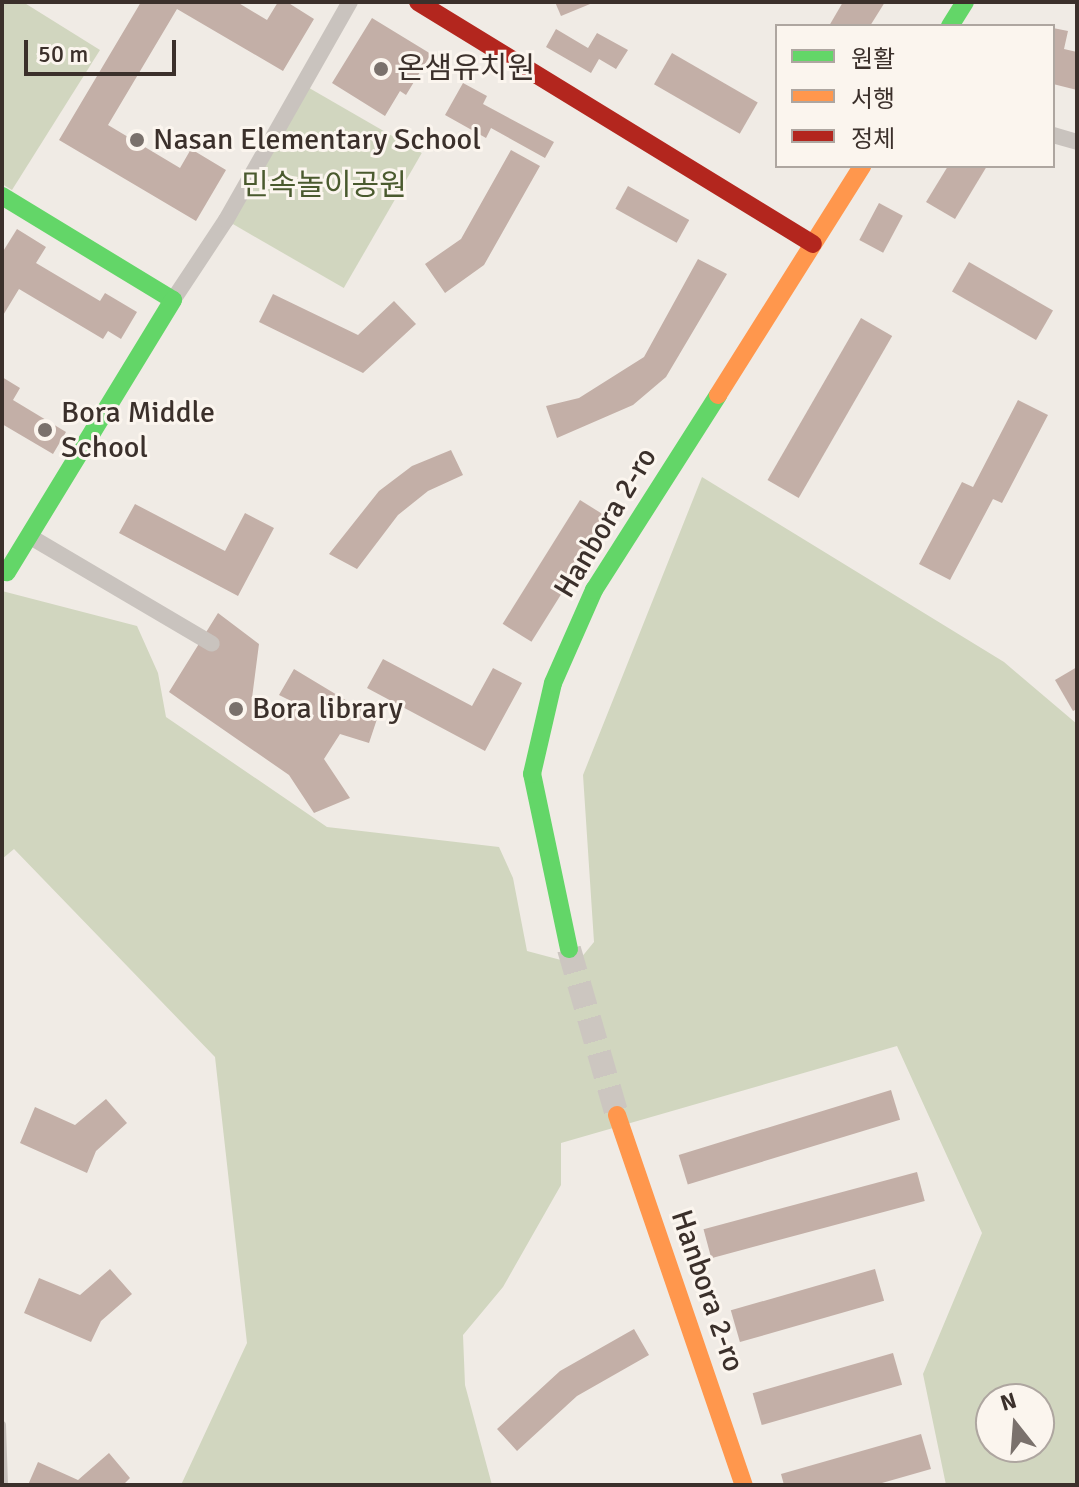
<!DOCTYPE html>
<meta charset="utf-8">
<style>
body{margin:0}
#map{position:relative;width:1079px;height:1487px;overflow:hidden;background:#f0ebe5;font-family:Signika,"Noto Sans KR",sans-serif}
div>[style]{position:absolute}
.green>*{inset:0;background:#d1d6bf;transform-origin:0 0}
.building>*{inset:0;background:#c3afa7;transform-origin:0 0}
.secondary-tunnel>*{height:24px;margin-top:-12px;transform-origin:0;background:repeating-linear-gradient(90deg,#ccc6c0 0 24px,transparent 0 36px)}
.lane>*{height:8px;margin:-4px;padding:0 4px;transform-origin:4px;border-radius:4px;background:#c9c3be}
.street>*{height:16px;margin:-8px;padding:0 8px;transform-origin:8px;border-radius:8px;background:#c9c3be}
.fast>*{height:18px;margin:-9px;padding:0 9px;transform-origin:9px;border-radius:9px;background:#63d668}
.slow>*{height:18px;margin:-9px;padding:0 9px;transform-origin:9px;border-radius:9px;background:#ff974d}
.jam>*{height:18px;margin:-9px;padding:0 9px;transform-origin:9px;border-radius:9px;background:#b3261e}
.dots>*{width:22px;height:22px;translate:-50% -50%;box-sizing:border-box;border:4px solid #fbf5ee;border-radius:50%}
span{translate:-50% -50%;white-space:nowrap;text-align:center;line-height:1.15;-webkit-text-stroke:6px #fbf5ee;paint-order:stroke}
.poi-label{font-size:30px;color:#3b302b}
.left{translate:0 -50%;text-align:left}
.park-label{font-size:30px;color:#4a5a2e}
.street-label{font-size:30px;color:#3b302b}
.frame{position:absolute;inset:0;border:4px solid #3b302b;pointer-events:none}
.legend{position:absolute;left:775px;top:24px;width:280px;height:144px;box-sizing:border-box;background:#fbf5ee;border:2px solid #aea6a0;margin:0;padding:10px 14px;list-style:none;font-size:24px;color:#3b302b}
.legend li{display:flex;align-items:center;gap:16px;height:40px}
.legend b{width:40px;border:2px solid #aea6a0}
.north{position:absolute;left:975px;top:1383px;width:80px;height:80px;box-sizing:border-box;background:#fbf5ee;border:2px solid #aea6a0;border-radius:50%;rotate:343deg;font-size:22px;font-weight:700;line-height:32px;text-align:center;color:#3b302b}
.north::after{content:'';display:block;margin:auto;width:28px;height:36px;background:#7a716c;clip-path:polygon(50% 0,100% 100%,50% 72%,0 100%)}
.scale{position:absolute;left:24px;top:40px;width:152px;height:36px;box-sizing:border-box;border:4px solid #3b302b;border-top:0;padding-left:10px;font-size:24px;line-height:28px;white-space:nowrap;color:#3b302b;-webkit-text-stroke:6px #fbf5ee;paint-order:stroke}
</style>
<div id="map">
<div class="green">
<div style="clip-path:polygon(2px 2px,23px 2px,100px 50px,12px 190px,2px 184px)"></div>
<div style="left:304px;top:85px;width:136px;height:156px;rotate:30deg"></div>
<div style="clip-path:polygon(evenodd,702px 477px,1004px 662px,1077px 724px,1077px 1485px,946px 1485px,923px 1374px,982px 1233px,897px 1046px,561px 1143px,561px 1185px,503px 1287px,463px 1335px,465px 1385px,492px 1485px,181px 1485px,247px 1343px,215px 1057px,14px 849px,2px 859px,2px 591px,137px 626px,158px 673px,166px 717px,327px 827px,499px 847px,513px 878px,527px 951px,576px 964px,594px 942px,583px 775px,702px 477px,991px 1399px,1039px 1399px,1039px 1447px,991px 1447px,991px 1399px)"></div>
</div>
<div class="building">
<div style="clip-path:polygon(141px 2px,237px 2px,267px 20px,278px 2px,287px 2px,314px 19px,283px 71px,177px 9px,108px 125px,180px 168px,191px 149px,226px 170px,196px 221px,59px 140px)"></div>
<div style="clip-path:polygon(555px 2px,595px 2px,561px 16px)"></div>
<div style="clip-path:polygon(843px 2px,885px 2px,870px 26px,829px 26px)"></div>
<div style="clip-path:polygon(372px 18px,431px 54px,406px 95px,400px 91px,385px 116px,332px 83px)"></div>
<div style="clip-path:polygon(1053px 28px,1068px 31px,1064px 49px,1077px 52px,1077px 90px,1053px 84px)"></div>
<div style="clip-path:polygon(556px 29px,588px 48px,597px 33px,628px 50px,616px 69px,599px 59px,591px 73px,546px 47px)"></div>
<div style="left:672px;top:53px;width:99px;height:36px;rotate:30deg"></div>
<div style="clip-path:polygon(463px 83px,487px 96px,483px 104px,554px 142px,545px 158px,491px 128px,486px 138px,445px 115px)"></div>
<div style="clip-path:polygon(511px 150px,540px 166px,484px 265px,445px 293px,425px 264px,461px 239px)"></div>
<div style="clip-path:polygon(948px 166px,987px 166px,955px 219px,926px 202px)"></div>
<div style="left:628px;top:186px;width:70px;height:26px;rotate:29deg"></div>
<div style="left:879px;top:203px;width:27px;height:42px;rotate:28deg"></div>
<div style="clip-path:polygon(17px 229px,46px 247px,36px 263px,100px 301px,105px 293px,137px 312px,121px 339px,108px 331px,103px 339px,19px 289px,2px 317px,2px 253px)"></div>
<div style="clip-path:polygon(698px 259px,727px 274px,666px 377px,633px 405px,557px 438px,546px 406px,579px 398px,644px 357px)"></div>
<div style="left:969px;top:262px;width:97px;height:34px;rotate:30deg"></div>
<div style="clip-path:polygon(273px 294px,358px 335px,394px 301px,416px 324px,363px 373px,259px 322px)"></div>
<div style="left:861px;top:318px;width:36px;height:187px;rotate:30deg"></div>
<div style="clip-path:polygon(2px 377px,20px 388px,13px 400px,66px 432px,53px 454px,2px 424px)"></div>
<div style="clip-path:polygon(1018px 400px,1048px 415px,1002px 503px,993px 499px,950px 580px,919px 564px,962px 482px,973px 487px)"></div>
<div style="clip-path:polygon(451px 450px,463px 475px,428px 491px,398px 515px,357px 569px,329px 554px,379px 491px,412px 466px)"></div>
<div style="left:580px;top:500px;width:34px;height:146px;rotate:32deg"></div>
<div style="clip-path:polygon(135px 504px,225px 551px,245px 513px,274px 528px,238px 596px,119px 533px)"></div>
<div style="clip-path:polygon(218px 613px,259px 644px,252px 698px,284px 715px,291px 701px,279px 695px,294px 669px,377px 719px,369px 743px,340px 734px,324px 759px,350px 798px,314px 813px,289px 775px,169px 692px)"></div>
<div style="clip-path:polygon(383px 659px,472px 706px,493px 668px,522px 683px,485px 751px,367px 688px)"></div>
<div style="clip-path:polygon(1077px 667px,1077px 709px,1073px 711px,1055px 680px)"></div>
<div style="left:891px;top:1090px;width:31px;height:222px;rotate:73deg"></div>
<div style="clip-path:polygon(106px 1099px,127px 1123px,96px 1151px,87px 1173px,20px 1143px,35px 1107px,75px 1125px)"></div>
<div style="left:917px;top:1172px;width:30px;height:221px;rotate:75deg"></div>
<div style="clip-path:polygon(110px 1269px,132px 1294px,101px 1321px,91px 1342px,24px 1313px,39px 1278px,80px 1295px)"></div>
<div style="left:875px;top:1269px;width:33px;height:150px;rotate:74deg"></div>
<div style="clip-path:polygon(634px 1329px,649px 1355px,577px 1396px,517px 1451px,497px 1429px,560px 1371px)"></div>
<div style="left:893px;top:1353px;width:33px;height:146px;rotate:74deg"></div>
<div style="clip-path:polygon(921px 1434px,931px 1469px,875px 1485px,784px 1485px,781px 1474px)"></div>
<div style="clip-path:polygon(109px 1453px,130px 1478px,123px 1485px,28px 1485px,38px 1462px,78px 1480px)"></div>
</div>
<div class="secondary-tunnel">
<div style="left:569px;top:949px;width:173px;rotate:73.9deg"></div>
</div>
<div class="lane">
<div style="left:2px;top:1425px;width:60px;rotate:88.1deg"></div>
</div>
<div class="street">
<div style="left:1053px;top:135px;width:25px;rotate:16deg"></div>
<div style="left:173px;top:300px;width:96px;rotate:-56.5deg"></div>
<div style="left:226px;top:220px;width:251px;rotate:-60.4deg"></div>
<div style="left:29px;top:536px;width:212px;rotate:30.5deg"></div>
</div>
<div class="fast">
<div style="left:950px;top:26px;width:28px;rotate:-58deg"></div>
<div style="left:2px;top:196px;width:200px;rotate:31.3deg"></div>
<div style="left:173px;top:300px;width:319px;rotate:121.4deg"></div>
<div style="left:569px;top:949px;width:179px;rotate:-101.9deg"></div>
<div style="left:532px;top:774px;width:93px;rotate:-77deg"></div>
<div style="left:553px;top:683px;width:102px;rotate:-66.2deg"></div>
<div style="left:594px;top:590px;width:231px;rotate:-57.5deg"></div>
</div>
<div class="slow">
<div style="left:718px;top:395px;width:271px;rotate:-57.8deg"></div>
<div style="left:617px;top:1115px;width:391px;rotate:71.1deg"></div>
</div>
<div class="jam">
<div style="left:418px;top:2px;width:463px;rotate:31.5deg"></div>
</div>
<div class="dots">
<div style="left:381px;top:69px;background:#7a716c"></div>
<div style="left:137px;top:140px;background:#7a716c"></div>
<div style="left:45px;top:430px;background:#7a716c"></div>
<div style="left:236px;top:709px;background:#7a716c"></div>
</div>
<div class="poi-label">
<span class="left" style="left:397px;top:69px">온샘유치원</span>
<span class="left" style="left:153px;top:140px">Nasan Elementary School</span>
<span class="left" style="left:61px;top:430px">Bora Middle<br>School</span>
<span class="left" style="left:252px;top:709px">Bora library</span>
</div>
<div class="park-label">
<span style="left:324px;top:186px">민속놀이공원</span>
</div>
<div class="street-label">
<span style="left:606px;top:523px;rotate:-59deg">Hanbora 2-ro</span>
<span style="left:707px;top:1291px;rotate:71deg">Hanbora 2-ro</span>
</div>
<div class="frame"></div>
<ul class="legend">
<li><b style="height:10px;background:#63d668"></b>원활</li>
<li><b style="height:10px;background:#ff974d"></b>서행</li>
<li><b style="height:10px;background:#b3261e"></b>정체</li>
</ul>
<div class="north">N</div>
<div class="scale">50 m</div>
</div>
